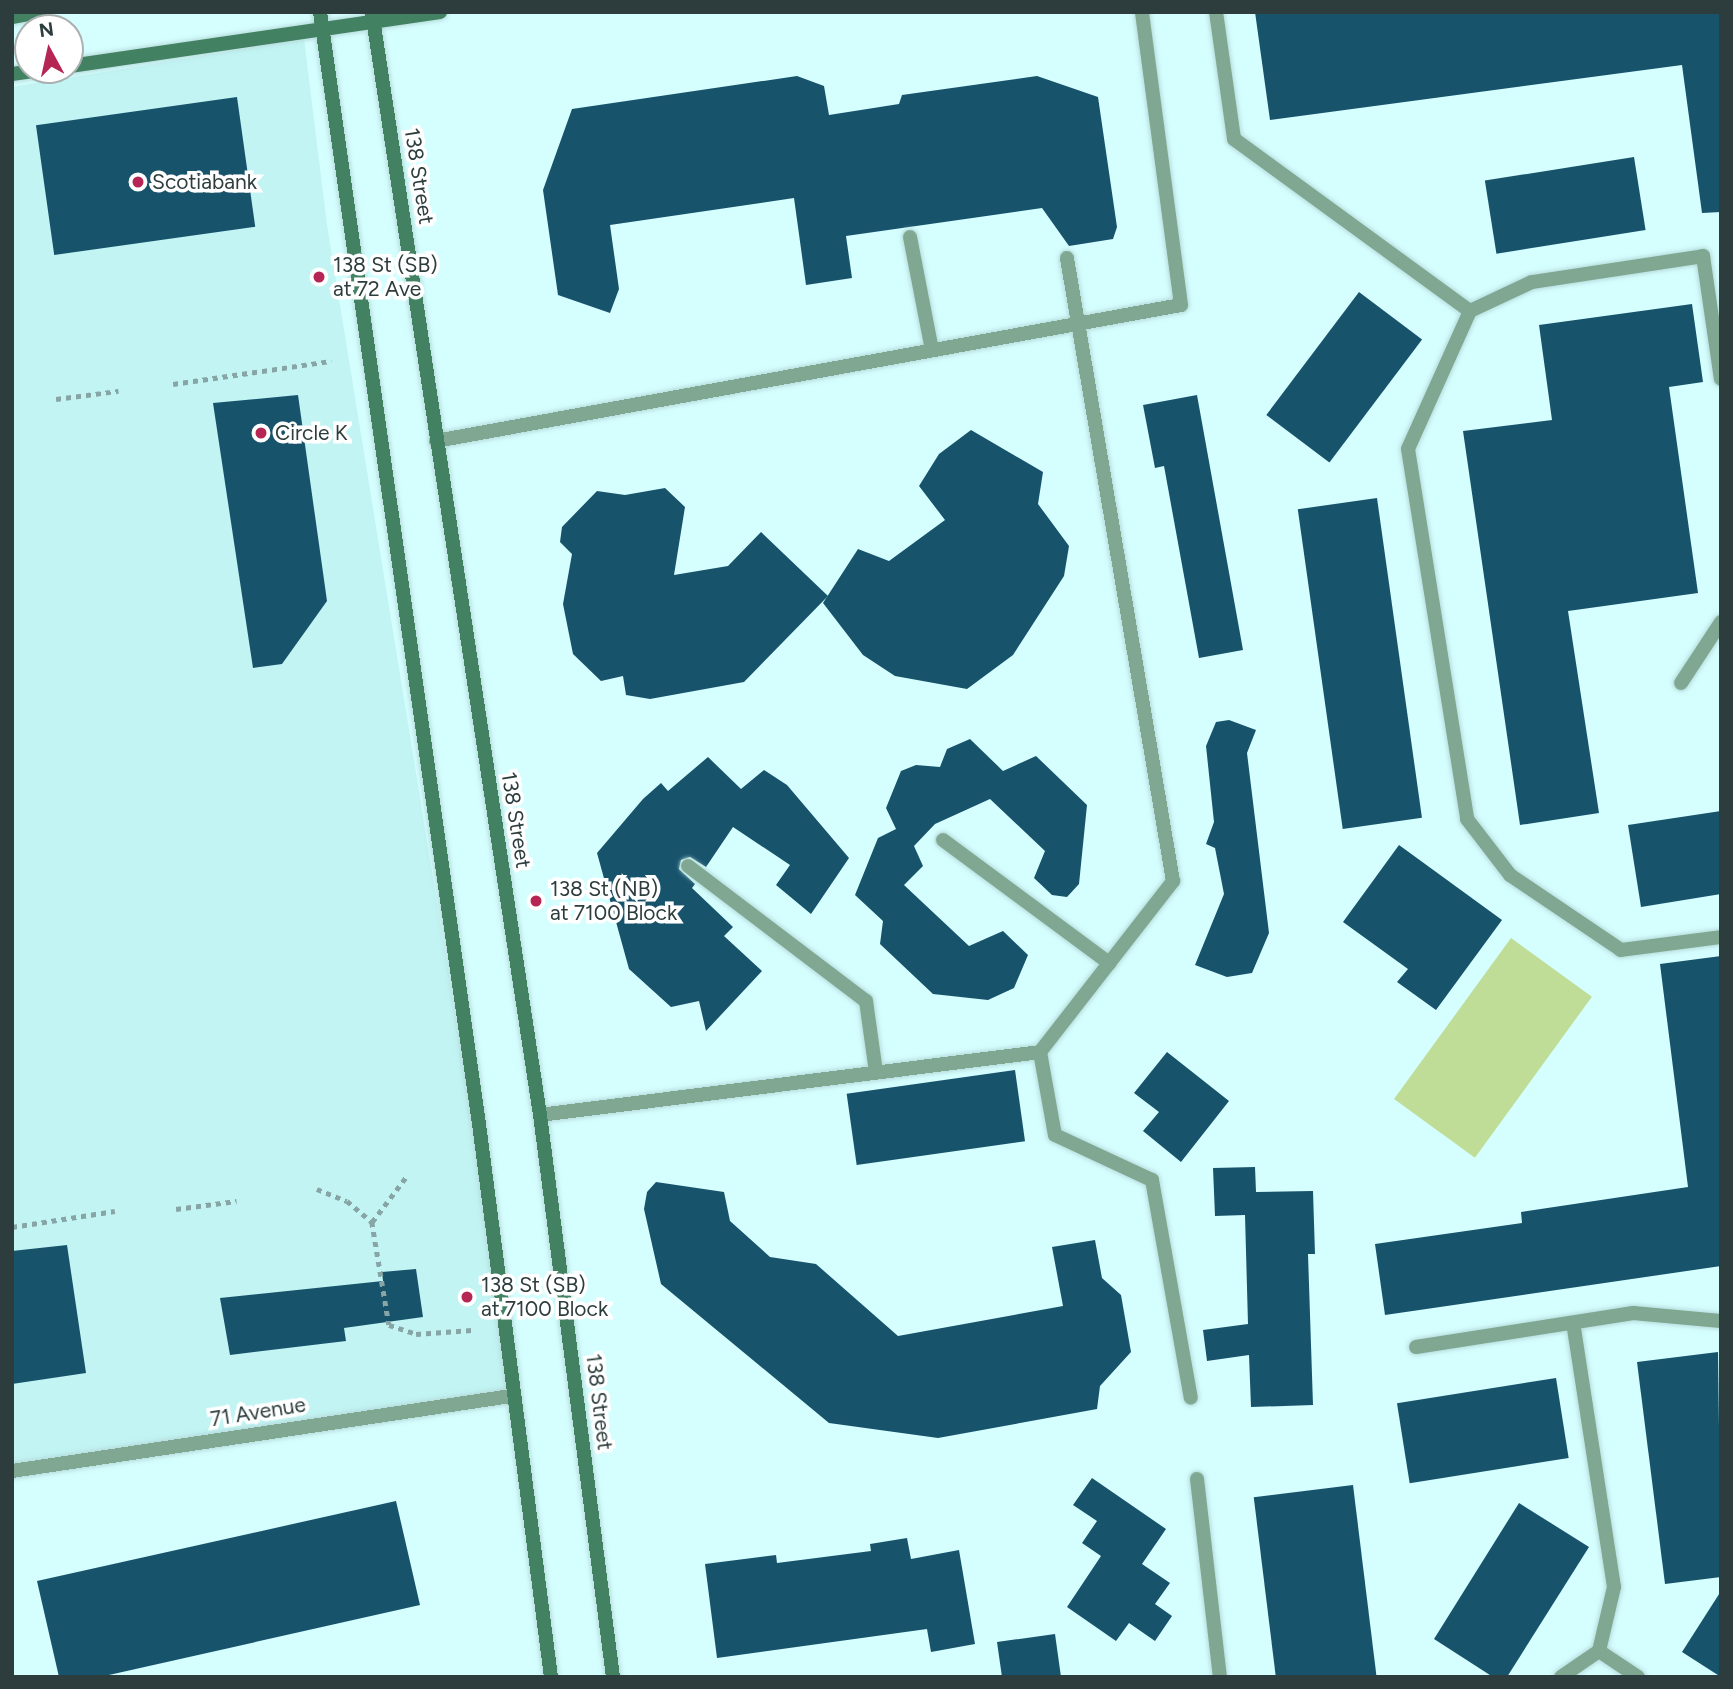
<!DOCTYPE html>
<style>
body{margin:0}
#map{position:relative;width:1733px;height:1689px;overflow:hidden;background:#d5fefe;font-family:Figtree,sans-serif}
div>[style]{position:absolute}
.built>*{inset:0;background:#c1f4f3}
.green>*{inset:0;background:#bfdd97;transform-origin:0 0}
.building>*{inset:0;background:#18536c;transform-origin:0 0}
.path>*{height:4.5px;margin-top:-2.25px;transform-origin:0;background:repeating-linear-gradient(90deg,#88a5a5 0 5px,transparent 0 10px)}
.roads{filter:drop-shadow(0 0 2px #b7dbdb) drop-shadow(0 0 2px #b7dbdb)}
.service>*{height:14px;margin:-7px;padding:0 7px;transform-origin:7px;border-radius:7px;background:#7fa792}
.minor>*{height:14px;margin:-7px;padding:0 7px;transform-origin:7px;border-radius:7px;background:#7fa792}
.secondary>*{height:14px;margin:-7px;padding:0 7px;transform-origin:7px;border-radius:7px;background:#428263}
.dots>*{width:19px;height:19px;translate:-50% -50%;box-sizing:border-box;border:4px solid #fff;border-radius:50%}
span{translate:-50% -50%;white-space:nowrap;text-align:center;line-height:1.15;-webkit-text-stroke:7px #fff;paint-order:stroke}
.street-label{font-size:21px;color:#2d3d3d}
.poi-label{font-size:21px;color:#2d3d3d}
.left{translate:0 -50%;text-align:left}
.frame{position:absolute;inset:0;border:14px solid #2d3d3d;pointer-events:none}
.north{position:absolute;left:14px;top:14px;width:70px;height:70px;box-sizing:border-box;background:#fff;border:2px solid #abb1b1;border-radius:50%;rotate:352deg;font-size:19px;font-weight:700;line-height:28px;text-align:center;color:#2d3d3d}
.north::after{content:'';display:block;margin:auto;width:24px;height:32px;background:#b52655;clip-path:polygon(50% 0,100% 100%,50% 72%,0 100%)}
</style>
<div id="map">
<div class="built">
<div style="clip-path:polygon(304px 39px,327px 225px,518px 1401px,12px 1472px,12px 87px)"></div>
</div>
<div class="green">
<div style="left:1511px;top:938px;width:100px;height:199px;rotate:36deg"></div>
</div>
<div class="building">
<div style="clip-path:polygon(1255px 12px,1721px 12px,1721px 212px,1702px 213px,1682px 65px,1270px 120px)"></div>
<div style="clip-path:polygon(797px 76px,824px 86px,829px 115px,899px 104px,902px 95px,1037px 76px,1098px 97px,1117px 227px,1113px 239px,1069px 246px,1042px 208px,846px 236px,852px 278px,806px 285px,794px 198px,610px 225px,619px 289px,610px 313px,558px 295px,543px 190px,572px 109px)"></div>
<div style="left:237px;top:97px;width:131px;height:203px;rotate:82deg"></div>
<div style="left:1634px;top:157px;width:74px;height:151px;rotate:81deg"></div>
<div style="left:1359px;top:292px;width:79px;height:154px;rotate:37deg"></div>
<div style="clip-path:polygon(1692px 304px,1703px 382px,1669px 387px,1698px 593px,1568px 611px,1599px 813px,1520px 825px,1463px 431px,1552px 420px,1539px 325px)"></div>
<div style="clip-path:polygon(298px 395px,327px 601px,282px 664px,253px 668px,213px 403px)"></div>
<div style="clip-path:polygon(1197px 395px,1243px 650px,1199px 658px,1164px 466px,1155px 468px,1143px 405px)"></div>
<div style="clip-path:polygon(971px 430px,1043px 472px,1038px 504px,1069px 546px,1064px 576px,1013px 655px,967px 689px,895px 676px,863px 655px,823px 603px,858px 549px,889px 561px,945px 520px,919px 486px,939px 454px)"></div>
<div style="clip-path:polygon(665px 488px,685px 507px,674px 575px,728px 566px,761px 532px,828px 596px,744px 682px,650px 699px,626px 695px,623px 676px,601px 681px,573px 654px,563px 604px,572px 554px,560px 542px,562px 527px,597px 491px,625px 495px)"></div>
<div style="left:1377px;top:498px;width:323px;height:80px;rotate:82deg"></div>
<div style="clip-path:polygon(1229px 720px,1256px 730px,1247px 753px,1269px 933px,1252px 973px,1227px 977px,1195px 965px,1224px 894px,1215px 848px,1206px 844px,1214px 822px,1206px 746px,1216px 722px)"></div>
<div style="clip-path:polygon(970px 739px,1003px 771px,1036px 756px,1087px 805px,1079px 884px,1067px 897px,1052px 895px,1034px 878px,1045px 851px,990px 799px,935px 824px,914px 846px,923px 866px,904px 885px,969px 946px,1003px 931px,1028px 955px,1014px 988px,988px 1000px,933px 994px,880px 944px,883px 921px,855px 895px,878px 838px,896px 829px,886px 808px,901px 771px,916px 765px,940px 767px,947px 749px)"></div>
<div style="clip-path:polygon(708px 757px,741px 789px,764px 770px,787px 785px,849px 858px,811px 914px,776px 885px,790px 865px,733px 827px,706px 867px,690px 857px,681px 860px,679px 869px,695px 884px,692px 888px,733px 927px,724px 936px,762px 971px,706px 1031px,699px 1001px,671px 1007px,629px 969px,597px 853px,643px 799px,661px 783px,668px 791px)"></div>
<div style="clip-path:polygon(1721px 811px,1721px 894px,1641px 907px,1628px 825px)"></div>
<div style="clip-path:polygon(1399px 845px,1502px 920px,1436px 1010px,1397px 982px,1408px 969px,1343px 922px)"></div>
<div style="clip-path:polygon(1721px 956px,1721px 1266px,1385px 1315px,1375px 1244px,1522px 1223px,1521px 1212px,1688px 1187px,1660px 964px)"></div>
<div style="clip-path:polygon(1167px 1052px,1229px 1101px,1181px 1162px,1143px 1131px,1159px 1112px,1134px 1093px)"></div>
<div style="left:1015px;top:1070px;width:72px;height:170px;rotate:82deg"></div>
<div style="clip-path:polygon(1255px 1167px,1256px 1192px,1313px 1191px,1315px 1254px,1308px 1254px,1313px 1405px,1251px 1407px,1249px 1355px,1207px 1361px,1203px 1330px,1248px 1324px,1245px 1215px,1215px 1216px,1213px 1168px)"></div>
<div style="clip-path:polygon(656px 1182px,724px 1192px,730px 1221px,770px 1257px,816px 1264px,898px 1336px,1063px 1306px,1052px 1247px,1095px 1240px,1102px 1278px,1121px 1295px,1131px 1352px,1100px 1386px,1097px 1409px,938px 1438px,829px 1423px,661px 1284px,644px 1209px,647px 1192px)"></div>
<div style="clip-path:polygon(67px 1245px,86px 1373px,12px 1384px,12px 1251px)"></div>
<div style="clip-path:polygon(416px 1269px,423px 1317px,344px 1328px,346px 1341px,230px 1355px,220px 1298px,383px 1281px,382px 1272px)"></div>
<div style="clip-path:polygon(1718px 1352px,1721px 1577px,1665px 1584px,1637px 1362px)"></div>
<div style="left:1556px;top:1378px;width:81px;height:161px;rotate:81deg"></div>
<div style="clip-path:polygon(1092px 1478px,1166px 1529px,1142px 1564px,1170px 1583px,1155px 1604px,1172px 1616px,1155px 1641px,1129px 1623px,1116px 1641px,1067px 1607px,1101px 1556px,1082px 1543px,1097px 1521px,1073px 1505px)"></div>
<div style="left:1353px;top:1485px;width:193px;height:100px;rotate:83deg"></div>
<div style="clip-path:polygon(396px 1501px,420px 1605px,100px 1677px,59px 1677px,37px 1581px)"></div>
<div style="clip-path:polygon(1519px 1503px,1589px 1547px,1507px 1677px,1493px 1677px,1434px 1639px)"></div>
<div style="clip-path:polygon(907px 1538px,911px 1559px,959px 1550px,975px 1644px,931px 1652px,927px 1629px,717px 1658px,705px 1564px,776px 1555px,777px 1563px,871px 1551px,870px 1544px)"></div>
<div style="clip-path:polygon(1721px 1591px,1721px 1677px,1682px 1652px)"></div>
<div style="clip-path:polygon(1055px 1634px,1061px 1677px,1002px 1677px,997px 1642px)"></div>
</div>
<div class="path">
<div style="left:173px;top:384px;width:160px;rotate:-8.3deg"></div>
<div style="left:56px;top:399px;width:63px;rotate:-7.4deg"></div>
<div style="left:317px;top:1189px;width:32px;rotate:22deg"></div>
<div style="left:347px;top:1201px;width:33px;rotate:40deg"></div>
<div style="left:372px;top:1222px;width:104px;rotate:80.6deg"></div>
<div style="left:389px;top:1325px;width:28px;rotate:18deg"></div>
<div style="left:416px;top:1334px;width:56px;rotate:-4.1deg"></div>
<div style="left:176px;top:1209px;width:61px;rotate:-7.6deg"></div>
<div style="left:372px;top:1222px;width:56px;rotate:-52.9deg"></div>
<div style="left:12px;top:1227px;width:104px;rotate:-8.8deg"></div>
</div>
<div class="roads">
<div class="service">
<div style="left:1216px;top:12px;width:128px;rotate:81.9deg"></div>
<div style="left:1234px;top:139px;width:292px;rotate:36.1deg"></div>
<div style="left:1470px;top:311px;width:68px;rotate:-25.1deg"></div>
<div style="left:1532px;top:282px;width:173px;rotate:-8.6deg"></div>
<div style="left:1703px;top:256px;width:124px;rotate:81.7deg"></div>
<div style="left:910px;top:237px;width:115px;rotate:79deg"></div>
<div style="left:1470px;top:311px;width:151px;rotate:114.2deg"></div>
<div style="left:1408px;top:449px;width:375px;rotate:80.9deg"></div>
<div style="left:1467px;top:819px;width:71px;rotate:52.5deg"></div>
<div style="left:1510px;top:875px;width:134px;rotate:34deg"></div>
<div style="left:1621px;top:950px;width:101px;rotate:-7.4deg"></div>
<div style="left:436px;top:441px;width:757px;rotate:-10.35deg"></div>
<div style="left:1181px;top:305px;width:296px;rotate:-97.6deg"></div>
<div style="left:1681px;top:683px;width:73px;rotate:-56.7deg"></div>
<div style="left:943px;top:840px;width:207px;rotate:36.5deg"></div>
<div style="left:688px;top:866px;width:223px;rotate:37.2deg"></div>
<div style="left:866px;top:1001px;width:72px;rotate:82deg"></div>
<div style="left:1040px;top:1052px;width:84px;rotate:79.8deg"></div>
<div style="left:1055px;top:1135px;width:107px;rotate:24.9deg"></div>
<div style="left:1152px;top:1180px;width:221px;rotate:79.9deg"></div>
<div style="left:540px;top:1115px;width:504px;rotate:-7.18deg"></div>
<div style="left:1040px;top:1052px;width:217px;rotate:-52.1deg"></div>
<div style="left:1173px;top:881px;width:632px;rotate:-99.66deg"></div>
<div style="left:1416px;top:1347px;width:220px;rotate:-8.9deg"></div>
<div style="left:1633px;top:1313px;width:88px;rotate:5.2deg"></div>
<div style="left:1197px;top:1479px;width:199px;rotate:83.4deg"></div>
<div style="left:1599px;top:1651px;width:47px;rotate:33.7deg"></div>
<div style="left:1561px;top:1677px;width:46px;rotate:-34.4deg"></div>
<div style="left:1599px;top:1651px;width:66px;rotate:-76.8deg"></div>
<div style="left:1614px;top:1587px;width:267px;rotate:-98.8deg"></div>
</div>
<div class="minor">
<div style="left:12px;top:1471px;width:505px;rotate:-8.55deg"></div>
</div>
<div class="secondary">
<div style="left:320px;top:12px;width:1123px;rotate:81.86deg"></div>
<div style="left:479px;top:1124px;width:558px;rotate:82.58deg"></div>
<div style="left:372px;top:12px;width:1116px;rotate:81.34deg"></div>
<div style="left:540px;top:1115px;width:567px;rotate:82.6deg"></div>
<div style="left:12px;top:17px;width:29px;rotate:-10deg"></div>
<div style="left:70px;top:66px;width:374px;rotate:-8.3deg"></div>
<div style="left:12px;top:74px;width:28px;rotate:-8deg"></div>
</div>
</div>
<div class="dots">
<div style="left:138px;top:182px;background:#b52655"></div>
<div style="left:319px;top:277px;background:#b52655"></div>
<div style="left:261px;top:433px;background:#b52655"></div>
<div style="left:536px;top:901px;background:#b52655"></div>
<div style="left:467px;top:1297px;background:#b52655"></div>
</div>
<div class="street-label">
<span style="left:419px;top:176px;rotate:81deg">138 Street</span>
<span style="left:516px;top:820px;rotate:81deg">138 Street</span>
<span style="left:599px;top:1402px;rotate:83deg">138 Street</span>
<span style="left:258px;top:1412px;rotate:-9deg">71 Avenue</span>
</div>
<div class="poi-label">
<span class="left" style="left:152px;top:182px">Scotiabank</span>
<span class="left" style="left:333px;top:277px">138 St (SB)<br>at 72 Ave</span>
<span class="left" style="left:275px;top:433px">Circle K</span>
<span class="left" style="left:550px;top:901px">138 St (NB)<br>at 7100 Block</span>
<span class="left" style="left:481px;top:1297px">138 St (SB)<br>at 7100 Block</span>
</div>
<div class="frame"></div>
<div class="north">N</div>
</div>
